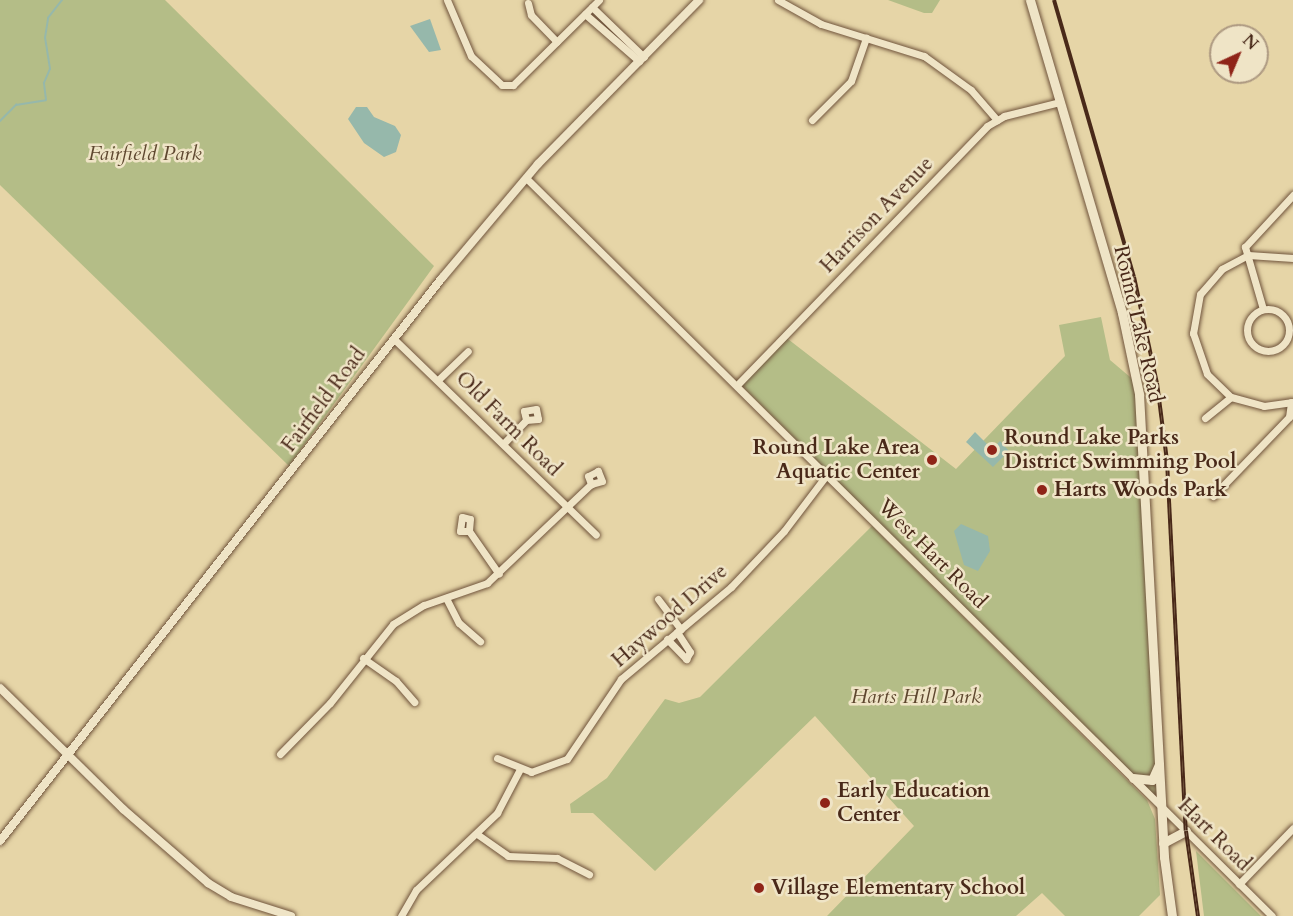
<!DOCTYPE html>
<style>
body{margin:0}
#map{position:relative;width:1293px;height:916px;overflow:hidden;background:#e6d5a7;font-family:Cardo,serif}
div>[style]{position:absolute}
.green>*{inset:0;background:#b4bd87}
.water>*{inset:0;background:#96b8ab}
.stream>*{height:1.5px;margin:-0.75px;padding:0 0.75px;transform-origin:0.75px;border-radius:0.75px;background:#96b8ab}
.roads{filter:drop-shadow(0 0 2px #70543c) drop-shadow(0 0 2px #70543c)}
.minor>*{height:7px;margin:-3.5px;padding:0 3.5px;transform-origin:3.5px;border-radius:3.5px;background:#efe4c6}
.minor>.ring{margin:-3.5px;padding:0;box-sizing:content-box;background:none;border:7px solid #efe4c6;border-radius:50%}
.tertiary>*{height:8px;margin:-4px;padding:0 4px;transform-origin:4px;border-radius:4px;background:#efe4c6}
.secondary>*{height:9px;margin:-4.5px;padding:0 4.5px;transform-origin:4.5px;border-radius:4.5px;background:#efe4c6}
.rail>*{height:4px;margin-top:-2px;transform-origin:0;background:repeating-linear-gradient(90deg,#efe4c6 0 4.5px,#492919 0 9px);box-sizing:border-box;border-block:2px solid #492919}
.dots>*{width:16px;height:16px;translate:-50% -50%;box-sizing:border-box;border:3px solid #efe4c6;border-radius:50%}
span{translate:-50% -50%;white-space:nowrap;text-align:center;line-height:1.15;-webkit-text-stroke:5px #efe4c6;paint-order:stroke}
.park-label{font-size:21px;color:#5e472f;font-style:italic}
.street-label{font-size:21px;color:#492919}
.poi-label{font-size:21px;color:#492919;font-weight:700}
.left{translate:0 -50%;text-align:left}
.right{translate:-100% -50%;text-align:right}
.north{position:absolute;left:1209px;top:24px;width:60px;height:60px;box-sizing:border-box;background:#efe4c6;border:2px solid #ad9981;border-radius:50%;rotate:44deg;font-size:16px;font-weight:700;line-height:24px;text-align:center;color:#492919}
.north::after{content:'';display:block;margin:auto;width:21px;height:27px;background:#8f2418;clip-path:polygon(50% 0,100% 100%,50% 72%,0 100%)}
</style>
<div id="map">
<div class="green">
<div style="clip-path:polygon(0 0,165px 0,434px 266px,289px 466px,0 185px)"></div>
<div style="clip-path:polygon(888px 0,940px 0,932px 13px,924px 13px)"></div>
<div style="clip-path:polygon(1101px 317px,1110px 360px,1136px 382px,1163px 809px,739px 383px,784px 336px,956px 469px,1065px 356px,1059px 325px)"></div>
<div style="clip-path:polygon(872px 526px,1147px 800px,1155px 819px,1160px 895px,1139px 916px,1065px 916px,1042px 893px,1016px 916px,827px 916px,914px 826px,815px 716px,655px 871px,593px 813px,571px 813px,570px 804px,607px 778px,665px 699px,679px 703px,700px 697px)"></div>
<div style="clip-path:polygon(1196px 851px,1261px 916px,1204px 916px)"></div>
</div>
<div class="water">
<div style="clip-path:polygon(430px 19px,441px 50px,429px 52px,410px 26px)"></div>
<div style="clip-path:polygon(356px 107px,367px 107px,374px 117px,395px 126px,401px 135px,396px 152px,384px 157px,364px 143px,348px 119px)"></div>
<div style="clip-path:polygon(975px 432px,992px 449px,1000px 441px,1009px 451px,993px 467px,966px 442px)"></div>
<div style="clip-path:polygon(961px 524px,988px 536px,990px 551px,978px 571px,964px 565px,954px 531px)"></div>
</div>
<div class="stream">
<div style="left:0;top:121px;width:23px;rotate:-45deg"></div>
<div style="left:16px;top:105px;width:30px;rotate:-9deg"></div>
<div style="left:46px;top:100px;width:17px;rotate:-97deg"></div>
<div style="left:44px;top:83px;width:15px;rotate:-67deg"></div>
<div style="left:50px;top:69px;width:31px;rotate:-99deg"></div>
<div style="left:45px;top:38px;width:20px;rotate:-81deg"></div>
<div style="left:48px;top:18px;width:23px;rotate:-52deg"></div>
</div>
<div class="roads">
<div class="minor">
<div style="left:447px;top:0;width:61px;rotate:66.8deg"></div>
<div style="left:471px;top:56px;width:42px;rotate:43.1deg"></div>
<div style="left:502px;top:85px;width:11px"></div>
<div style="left:513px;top:85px;width:121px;rotate:-44.7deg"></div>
<div style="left:778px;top:0;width:49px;rotate:29.2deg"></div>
<div style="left:821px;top:24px;width:108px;rotate:17.3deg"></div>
<div style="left:924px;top:56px;width:58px;rotate:35.9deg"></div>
<div style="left:971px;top:90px;width:40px;rotate:49deg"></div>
<div style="left:528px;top:3px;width:12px;rotate:76deg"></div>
<div style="left:531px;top:15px;width:37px;rotate:46deg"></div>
<div style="left:592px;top:7px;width:72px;rotate:43.9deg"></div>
<div style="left:585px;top:14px;width:72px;rotate:41deg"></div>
<div style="left:812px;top:120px;width:55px;rotate:-45deg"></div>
<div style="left:851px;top:81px;width:46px;rotate:-70.8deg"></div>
<div style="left:526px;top:178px;width:1049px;rotate:44.69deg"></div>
<div style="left:1293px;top:258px;width:45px;rotate:-176.2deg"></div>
<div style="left:1248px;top:255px;width:30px;rotate:152deg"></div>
<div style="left:1222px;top:269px;width:33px;rotate:131deg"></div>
<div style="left:1200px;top:294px;width:40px;rotate:100deg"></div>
<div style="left:1193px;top:333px;width:43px;rotate:71.1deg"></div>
<div style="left:1207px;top:374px;width:33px;rotate:44deg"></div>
<div style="left:1231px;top:397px;width:34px;rotate:15deg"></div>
<div style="left:1264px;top:406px;width:29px;rotate:-8deg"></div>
<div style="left:1263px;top:309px;width:65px;rotate:-106.2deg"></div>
<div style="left:1245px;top:247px;width:71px;rotate:-47.3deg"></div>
<div class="ring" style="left:1247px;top:309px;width:35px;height:35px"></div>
<div style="left:394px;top:339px;width:281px;rotate:44.1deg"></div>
<div style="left:439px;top:379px;width:40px;rotate:-44deg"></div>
<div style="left:739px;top:383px;width:357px;rotate:-46deg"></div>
<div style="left:987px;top:126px;width:20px;rotate:-30deg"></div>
<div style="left:1004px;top:116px;width:58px;rotate:-14deg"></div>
<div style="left:1205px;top:418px;width:33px;rotate:-39deg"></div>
<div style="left:504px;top:443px;width:32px;rotate:-46deg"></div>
<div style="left:526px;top:420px;width:12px;rotate:-5deg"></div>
<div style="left:538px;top:419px;width:10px;rotate:-101deg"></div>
<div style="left:536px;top:409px;width:12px;rotate:171deg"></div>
<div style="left:524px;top:411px;width:9px;rotate:77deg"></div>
<div style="left:1213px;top:496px;width:110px;rotate:-46.1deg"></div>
<div style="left:1289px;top:417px;width:15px;rotate:-82deg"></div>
<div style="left:469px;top:531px;width:9px;rotate:180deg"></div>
<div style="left:460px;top:531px;width:14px;rotate:-82deg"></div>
<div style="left:462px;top:517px;width:8px;rotate:14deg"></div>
<div style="left:470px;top:519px;width:12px;rotate:95deg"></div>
<div style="left:469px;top:531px;width:52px;rotate:55.1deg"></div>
<div style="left:446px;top:598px;width:28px;rotate:63deg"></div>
<div style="left:459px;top:623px;width:28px;rotate:41deg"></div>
<div style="left:658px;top:599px;width:38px;rotate:53deg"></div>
<div style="left:667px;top:639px;width:28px;rotate:46deg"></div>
<div style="left:686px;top:659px;width:8px;rotate:-60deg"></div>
<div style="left:690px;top:652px;width:24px;rotate:-123deg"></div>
<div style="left:363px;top:658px;width:40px;rotate:34.9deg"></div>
<div style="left:396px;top:681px;width:28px;rotate:49deg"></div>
<div style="left:280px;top:754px;width:71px;rotate:-45.6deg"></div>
<div style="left:330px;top:703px;width:101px;rotate:-51.4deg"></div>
<div style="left:393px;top:624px;width:36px;rotate:-32deg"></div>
<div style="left:424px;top:605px;width:67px;rotate:-19.2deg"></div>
<div style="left:487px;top:583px;width:144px;rotate:-43.6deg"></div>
<div style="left:591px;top:484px;width:11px;rotate:-15deg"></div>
<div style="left:602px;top:481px;width:11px;rotate:-112deg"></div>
<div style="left:598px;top:471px;width:11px;rotate:153deg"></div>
<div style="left:588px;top:476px;width:9px;rotate:69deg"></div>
<div style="left:497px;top:758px;width:37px;rotate:22deg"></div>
<div style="left:531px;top:772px;width:38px;rotate:-20deg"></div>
<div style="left:567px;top:759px;width:97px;rotate:-56deg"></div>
<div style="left:621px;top:679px;width:143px;rotate:-39.9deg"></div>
<div style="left:731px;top:587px;width:77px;rotate:-46.6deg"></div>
<div style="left:784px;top:531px;width:73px;rotate:-52.8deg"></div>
<div style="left:477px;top:834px;width:38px;rotate:35deg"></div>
<div style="left:508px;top:856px;width:49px;rotate:2.3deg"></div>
<div style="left:557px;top:858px;width:36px;rotate:27deg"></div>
<div style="left:1239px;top:884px;width:78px;rotate:-46deg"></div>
<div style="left:401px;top:916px;width:30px;rotate:-60deg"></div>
<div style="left:416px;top:890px;width:112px;rotate:-43.5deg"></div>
<div style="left:497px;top:813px;width:50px;rotate:-62.4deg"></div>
</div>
<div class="tertiary">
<div style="left:0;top:688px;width:173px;rotate:44.5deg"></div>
<div style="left:123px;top:809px;width:113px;rotate:41deg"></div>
<div style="left:208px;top:883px;width:27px;rotate:31deg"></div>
<div style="left:231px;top:897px;width:63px;rotate:17.6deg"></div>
<div style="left:0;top:841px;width:716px;rotate:-51.87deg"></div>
<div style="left:442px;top:278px;width:149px;rotate:-49.9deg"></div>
<div style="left:538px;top:164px;width:230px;rotate:-45.5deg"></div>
</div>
<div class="secondary">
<div style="left:1030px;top:0;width:326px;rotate:73.6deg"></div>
<div style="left:1122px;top:313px;width:83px;rotate:78.1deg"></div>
<div style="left:1139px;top:394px;width:464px;rotate:86.9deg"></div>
<div style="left:1164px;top:857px;width:60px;rotate:82.3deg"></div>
<div style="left:1133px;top:778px;width:19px;rotate:6deg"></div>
<div style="left:1152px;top:780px;width:17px;rotate:-66deg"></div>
<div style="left:1163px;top:843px;width:26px;rotate:-28deg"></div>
</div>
</div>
<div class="rail">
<div style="left:1054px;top:0;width:288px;rotate:73.9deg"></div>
<div style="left:1134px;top:277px;width:108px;rotate:77.8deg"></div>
<div style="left:1157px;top:383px;width:79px;rotate:82.7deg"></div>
<div style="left:1167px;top:461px;width:370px;rotate:87.1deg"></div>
<div style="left:1186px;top:831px;width:86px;rotate:82deg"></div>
</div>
<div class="dots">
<div style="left:992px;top:450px;background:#8f2418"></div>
<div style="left:932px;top:460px;background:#8f2418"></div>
<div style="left:1042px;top:490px;background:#8f2418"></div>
<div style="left:825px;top:803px;background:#8f2418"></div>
<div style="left:759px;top:888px;background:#8f2418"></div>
</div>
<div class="park-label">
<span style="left:145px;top:154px">Fairfield Park</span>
<span style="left:916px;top:697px">Harts Hill Park</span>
</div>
<div class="street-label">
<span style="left:877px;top:215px;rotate:-46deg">Harrison Avenue</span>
<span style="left:1138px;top:324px;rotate:77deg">Round Lake Road</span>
<span style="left:324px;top:400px;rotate:-53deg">Fairfield Road</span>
<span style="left:508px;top:424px;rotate:45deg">Old Farm Road</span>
<span style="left:932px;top:554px;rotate:45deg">West Hart Road</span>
<span style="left:670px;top:616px;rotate:-41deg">Haywood Drive</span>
<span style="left:1214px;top:835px;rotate:45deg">Hart Road</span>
</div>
<div class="poi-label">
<span class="left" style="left:1004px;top:450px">Round Lake Parks<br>District Swimming Pool</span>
<span class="right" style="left:920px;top:460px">Round Lake Area<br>Aquatic Center</span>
<span class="left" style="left:1054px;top:490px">Harts Woods Park</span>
<span class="left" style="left:837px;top:803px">Early Education<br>Center</span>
<span class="left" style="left:771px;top:888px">Village Elementary School</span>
</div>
<div class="north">N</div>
</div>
